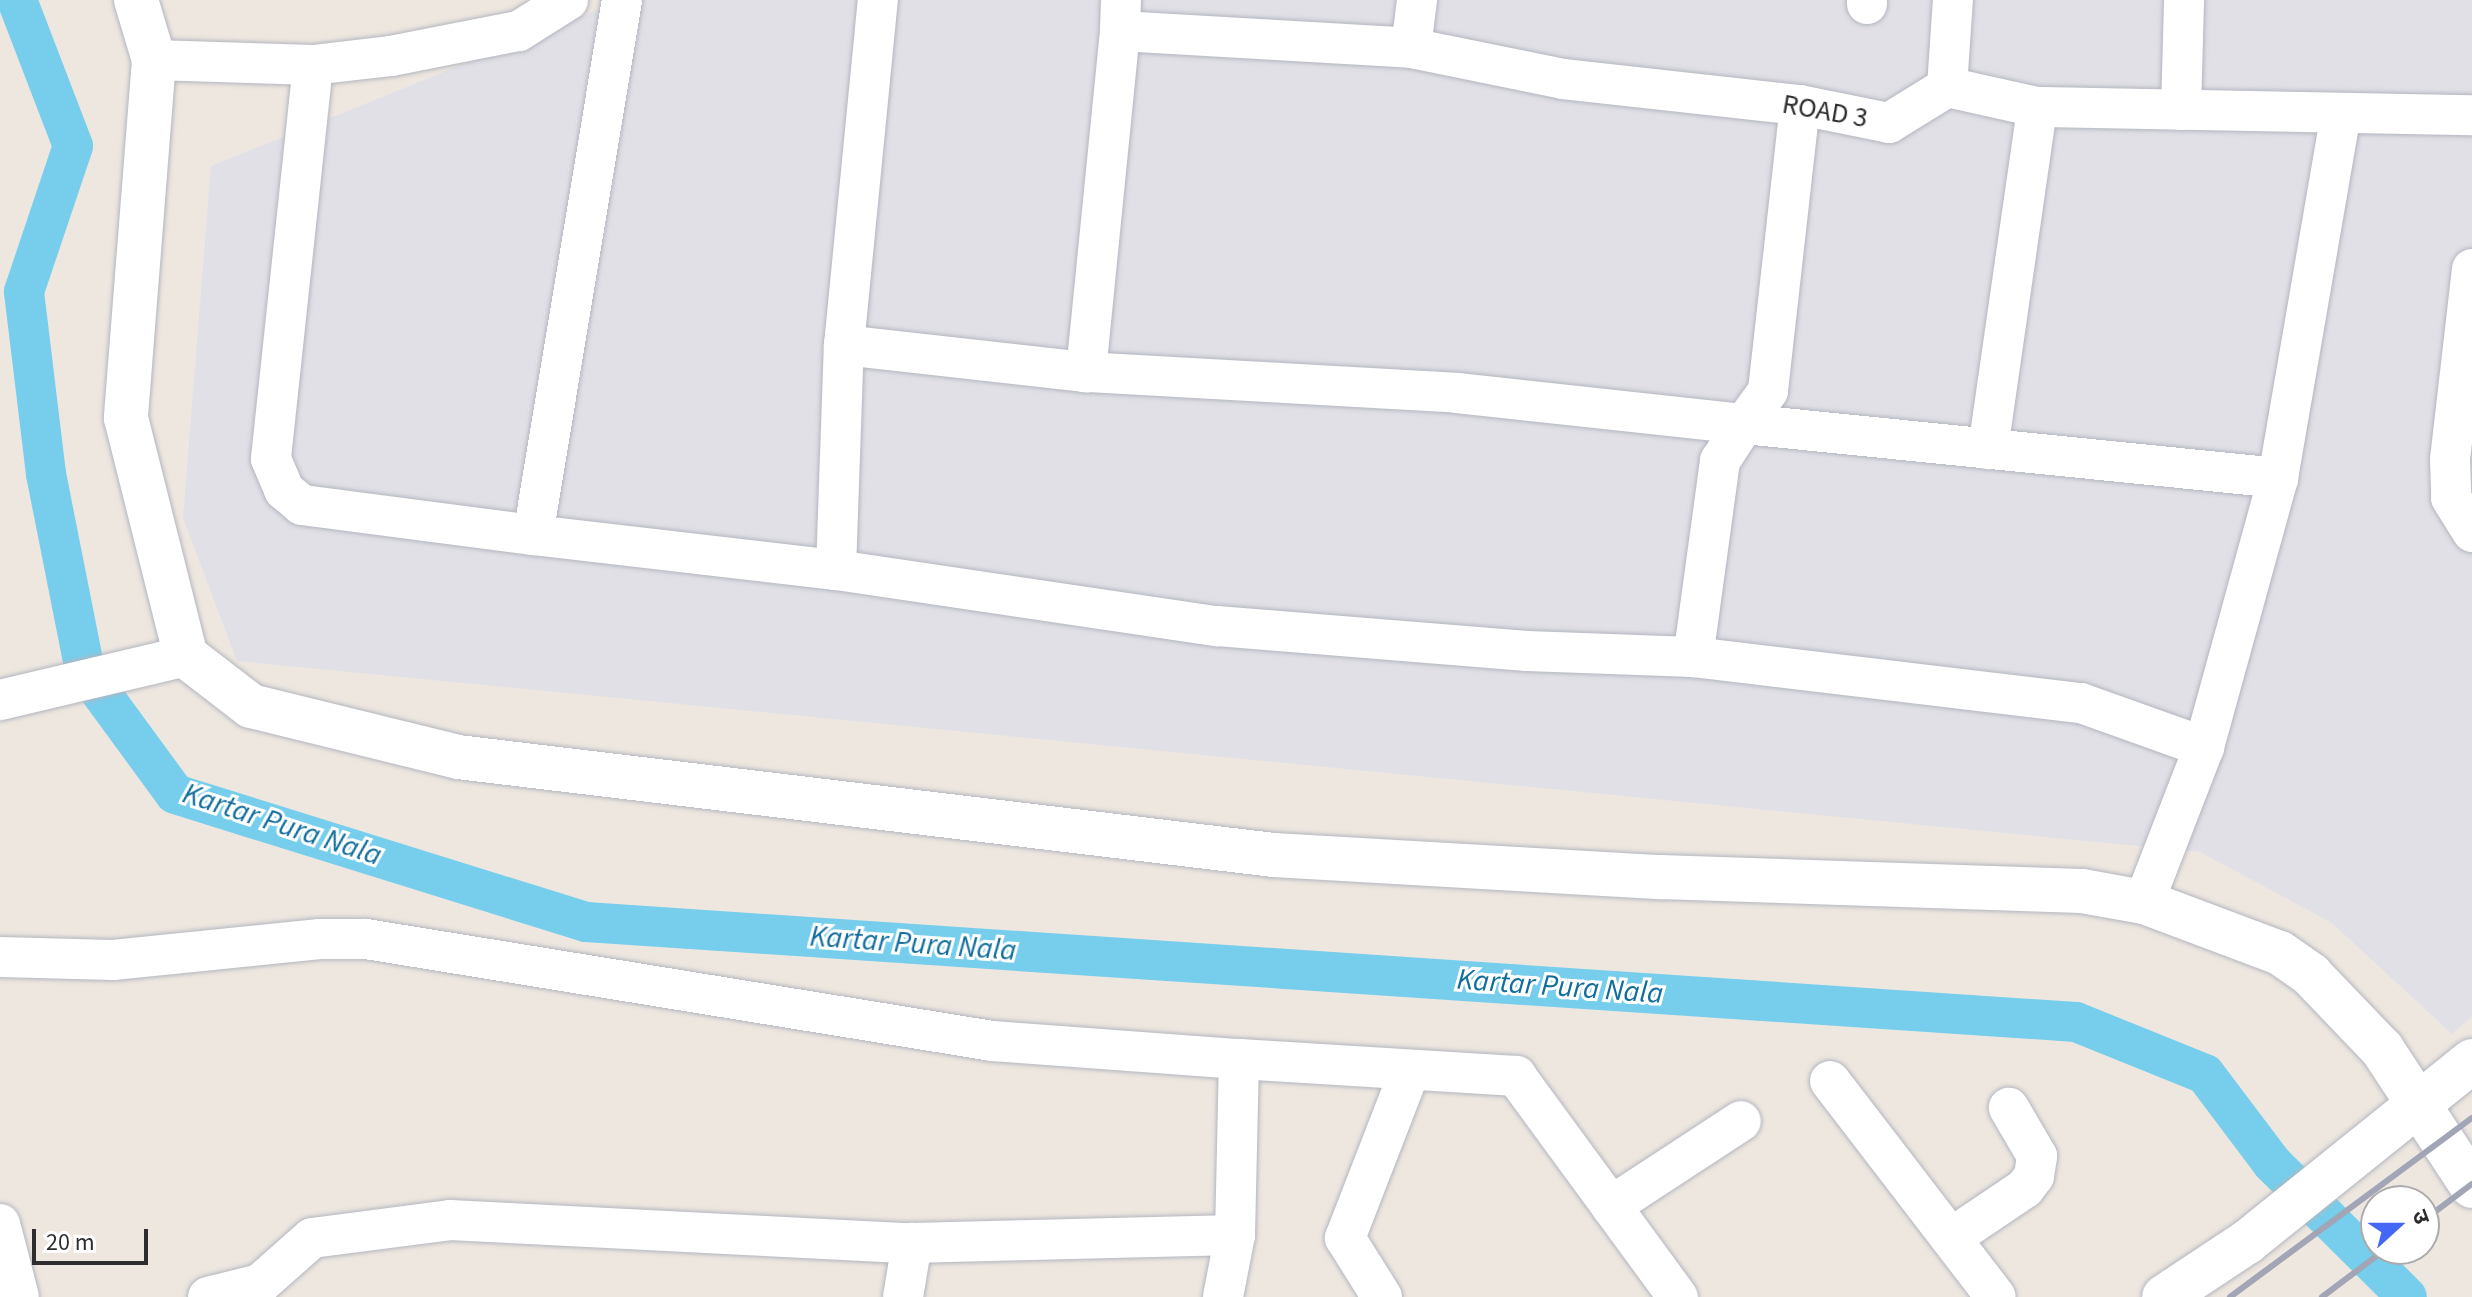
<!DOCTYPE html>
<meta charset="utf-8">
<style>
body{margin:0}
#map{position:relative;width:2472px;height:1297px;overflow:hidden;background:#eee7e0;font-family:"Source Sans 3","Noto Sans Devanagari",sans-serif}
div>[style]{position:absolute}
.industrial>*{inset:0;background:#e1e0e7}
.canal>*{height:40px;margin:-20px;padding:0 20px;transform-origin:20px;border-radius:20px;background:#76ceec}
.roads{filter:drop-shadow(0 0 2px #b3b6bf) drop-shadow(0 0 2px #b3b6bf)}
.street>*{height:40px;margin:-20px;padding:0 20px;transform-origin:20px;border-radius:20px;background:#fff}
.secondary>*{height:44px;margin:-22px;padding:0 22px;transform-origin:22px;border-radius:22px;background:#fff}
.rail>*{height:6px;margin:-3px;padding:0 3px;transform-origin:3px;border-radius:3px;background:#a2a5b6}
span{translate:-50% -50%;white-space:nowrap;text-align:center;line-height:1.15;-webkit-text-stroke:6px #fff;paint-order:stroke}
.street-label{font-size:28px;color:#2d2d2d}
.water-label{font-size:30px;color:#116d9c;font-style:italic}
.north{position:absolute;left:2360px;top:1185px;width:80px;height:80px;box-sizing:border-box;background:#fff;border:2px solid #ababab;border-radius:50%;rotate:69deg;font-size:22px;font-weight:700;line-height:32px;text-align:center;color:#2d2d2d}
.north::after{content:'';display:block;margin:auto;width:28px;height:36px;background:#4467f6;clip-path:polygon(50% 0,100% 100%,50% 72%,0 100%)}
.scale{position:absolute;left:32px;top:1229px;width:116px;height:36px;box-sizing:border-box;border:4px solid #2d2d2d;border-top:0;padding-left:10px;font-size:24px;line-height:28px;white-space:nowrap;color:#2d2d2d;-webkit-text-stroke:6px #fff;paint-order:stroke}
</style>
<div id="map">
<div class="industrial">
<div style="clip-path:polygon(622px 0,2472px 0,2472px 1016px,2452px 1034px,2332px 923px,2200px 852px,237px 661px,183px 518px,211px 166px)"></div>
</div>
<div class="canal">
<div style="left:17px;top:0;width:156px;rotate:69deg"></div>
<div style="left:73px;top:146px;width:154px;rotate:108.6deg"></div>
<div style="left:24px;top:292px;width:183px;rotate:83.1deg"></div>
<div style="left:46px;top:474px;width:201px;rotate:78.8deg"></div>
<div style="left:85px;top:671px;width:152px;rotate:53.8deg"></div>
<div style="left:175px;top:794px;width:430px;rotate:17.3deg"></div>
<div style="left:586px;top:922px;width:1493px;rotate:3.84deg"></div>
<div style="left:2076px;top:1022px;width:139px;rotate:22deg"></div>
<div style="left:2205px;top:1074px;width:111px;rotate:53deg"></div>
<div style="left:2272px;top:1163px;width:190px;rotate:44.8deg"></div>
</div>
<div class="roads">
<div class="street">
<div style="left:622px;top:0;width:542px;rotate:99.44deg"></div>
<div style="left:533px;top:535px;width:305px;rotate:6.6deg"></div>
<div style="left:836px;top:570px;width:385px;rotate:8.4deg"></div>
<div style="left:1217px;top:626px;width:311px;rotate:4.6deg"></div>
<div style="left:1527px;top:651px;width:166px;rotate:2.1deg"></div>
<div style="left:1121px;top:0;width:31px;rotate:92deg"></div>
<div style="left:1120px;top:31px;width:291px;rotate:3.3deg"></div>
<div style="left:1417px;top:0;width:48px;rotate:97.1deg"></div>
<div style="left:1411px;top:48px;width:155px;rotate:11.5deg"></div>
<div style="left:1563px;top:79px;width:238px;rotate:6.3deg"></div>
<div style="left:1800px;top:105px;width:91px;rotate:11.4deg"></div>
<div style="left:1889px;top:123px;width:68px;rotate:-31.8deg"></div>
<div style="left:1947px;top:87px;width:92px;rotate:12.5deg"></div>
<div style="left:2037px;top:107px;width:435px;rotate:1.1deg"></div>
<div style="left:1867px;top:4px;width:4px;rotate:-90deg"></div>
<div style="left:1120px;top:31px;width:343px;rotate:95.7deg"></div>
<div style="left:1086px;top:372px;width:372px;rotate:3.2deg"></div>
<div style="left:1457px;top:393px;width:289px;rotate:6.2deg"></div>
<div style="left:1744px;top:424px;width:44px;rotate:123deg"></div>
<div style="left:1720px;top:461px;width:198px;rotate:97.8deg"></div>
<div style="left:1693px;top:657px;width:391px;rotate:6.8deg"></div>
<div style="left:2081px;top:703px;width:131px;rotate:19.7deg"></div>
<div style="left:154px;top:60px;width:159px;rotate:1.8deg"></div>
<div style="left:313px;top:65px;width:79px;rotate:-6.6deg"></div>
<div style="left:391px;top:56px;width:130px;rotate:-11.1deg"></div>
<div style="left:519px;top:31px;width:58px;rotate:-32.3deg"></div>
<div style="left:313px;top:65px;width:396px;rotate:96.1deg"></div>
<div style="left:271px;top:459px;width:34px;rotate:67deg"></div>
<div style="left:284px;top:490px;width:23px;rotate:40deg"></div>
<div style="left:302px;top:505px;width:233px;rotate:7.4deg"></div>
<div style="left:1947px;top:87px;width:87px;rotate:-86.1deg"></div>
<div style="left:1800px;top:105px;width:288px;rotate:96.4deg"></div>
<div style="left:1768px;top:391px;width:41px;rotate:126deg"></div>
<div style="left:1744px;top:424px;width:537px;rotate:5.77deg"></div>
<div style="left:2181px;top:110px;width:110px;rotate:-88.4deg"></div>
<div style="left:2472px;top:269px;width:192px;rotate:96.6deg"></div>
<div style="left:2450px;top:460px;width:38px;rotate:88deg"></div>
<div style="left:2451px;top:498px;width:40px;rotate:58deg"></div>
<div style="left:844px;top:345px;width:244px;rotate:6.4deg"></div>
<div style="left:1988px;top:449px;width:345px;rotate:-81.8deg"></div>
<div style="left:836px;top:570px;width:225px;rotate:-88deg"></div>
<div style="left:844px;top:345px;width:347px;rotate:-84.4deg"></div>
<div style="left:0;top:700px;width:191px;rotate:-13.3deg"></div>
<div style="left:2144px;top:902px;width:166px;rotate:-68.8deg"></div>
<div style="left:2204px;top:747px;width:279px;rotate:-74.6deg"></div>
<div style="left:2278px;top:478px;width:369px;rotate:-80.2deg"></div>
<div style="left:0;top:957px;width:113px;rotate:1.5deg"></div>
<div style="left:113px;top:960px;width:208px;rotate:-5.8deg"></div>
<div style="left:320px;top:939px;width:46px"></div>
<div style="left:366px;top:939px;width:634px;rotate:9.25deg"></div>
<div style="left:992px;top:1041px;width:248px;rotate:4.2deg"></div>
<div style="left:1830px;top:1081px;width:272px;rotate:52.5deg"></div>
<div style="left:1611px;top:1206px;width:155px;rotate:-33.2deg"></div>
<div style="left:0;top:1224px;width:75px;rotate:75.4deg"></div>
<div style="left:1235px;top:1235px;width:176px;rotate:-88.7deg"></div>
<div style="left:1239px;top:1059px;width:278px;rotate:3.5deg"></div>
<div style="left:1516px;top:1076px;width:274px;rotate:53.8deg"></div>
<div style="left:1951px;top:1238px;width:89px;rotate:-34deg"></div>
<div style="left:2025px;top:1188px;width:15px;rotate:-53deg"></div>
<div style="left:2034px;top:1176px;width:20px;rotate:-81deg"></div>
<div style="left:2037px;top:1156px;width:56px;rotate:-120.3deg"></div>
<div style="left:208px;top:1297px;width:54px;rotate:-14deg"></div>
<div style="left:260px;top:1284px;width:69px;rotate:-41.5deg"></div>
<div style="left:312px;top:1238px;width:139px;rotate:-7.4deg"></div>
<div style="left:450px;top:1220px;width:463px;rotate:2.9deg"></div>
<div style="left:912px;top:1243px;width:323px;rotate:-1.4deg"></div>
<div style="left:1235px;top:1235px;width:63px;rotate:101deg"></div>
<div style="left:903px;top:1297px;width:55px;rotate:-80.5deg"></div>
<div style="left:1382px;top:1297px;width:70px;rotate:-122.1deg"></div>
<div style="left:1345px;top:1238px;width:180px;rotate:-68.8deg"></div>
</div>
<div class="secondary">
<div style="left:136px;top:0;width:63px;rotate:73.3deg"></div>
<div style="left:154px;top:60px;width:359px;rotate:94.5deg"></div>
<div style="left:126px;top:418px;width:245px;rotate:75.9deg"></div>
<div style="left:186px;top:656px;width:82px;rotate:37.6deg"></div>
<div style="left:251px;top:706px;width:213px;rotate:13.8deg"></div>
<div style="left:458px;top:757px;width:822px;rotate:6.85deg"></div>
<div style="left:1274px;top:855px;width:387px;rotate:3.3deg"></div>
<div style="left:1660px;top:877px;width:422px;rotate:1.9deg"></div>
<div style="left:2082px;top:891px;width:63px;rotate:10.1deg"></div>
<div style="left:2144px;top:902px;width:145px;rotate:20.6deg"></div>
<div style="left:2280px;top:953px;width:38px;rotate:35deg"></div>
<div style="left:2311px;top:975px;width:103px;rotate:46.2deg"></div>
<div style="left:2382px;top:1049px;width:164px;rotate:56.7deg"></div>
<div style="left:2164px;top:1297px;width:100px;rotate:-33.5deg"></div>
<div style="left:2247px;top:1242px;width:289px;rotate:-38.8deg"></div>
</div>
</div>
<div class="rail">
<div style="left:2424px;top:1220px;width:60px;rotate:-36.9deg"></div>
<div style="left:2230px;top:1297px;width:301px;rotate:-36.5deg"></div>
<div style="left:2322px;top:1297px;width:80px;rotate:-36.9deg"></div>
</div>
<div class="street-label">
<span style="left:1825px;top:111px;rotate:10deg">ROAD 3</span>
</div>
<div class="water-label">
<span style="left:282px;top:825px;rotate:18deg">Kartar Pura Nala</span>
<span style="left:913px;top:944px;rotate:4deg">Kartar Pura Nala</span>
<span style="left:1560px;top:987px;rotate:4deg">Kartar Pura Nala</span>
</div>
<div class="north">उ</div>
<div class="scale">20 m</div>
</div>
